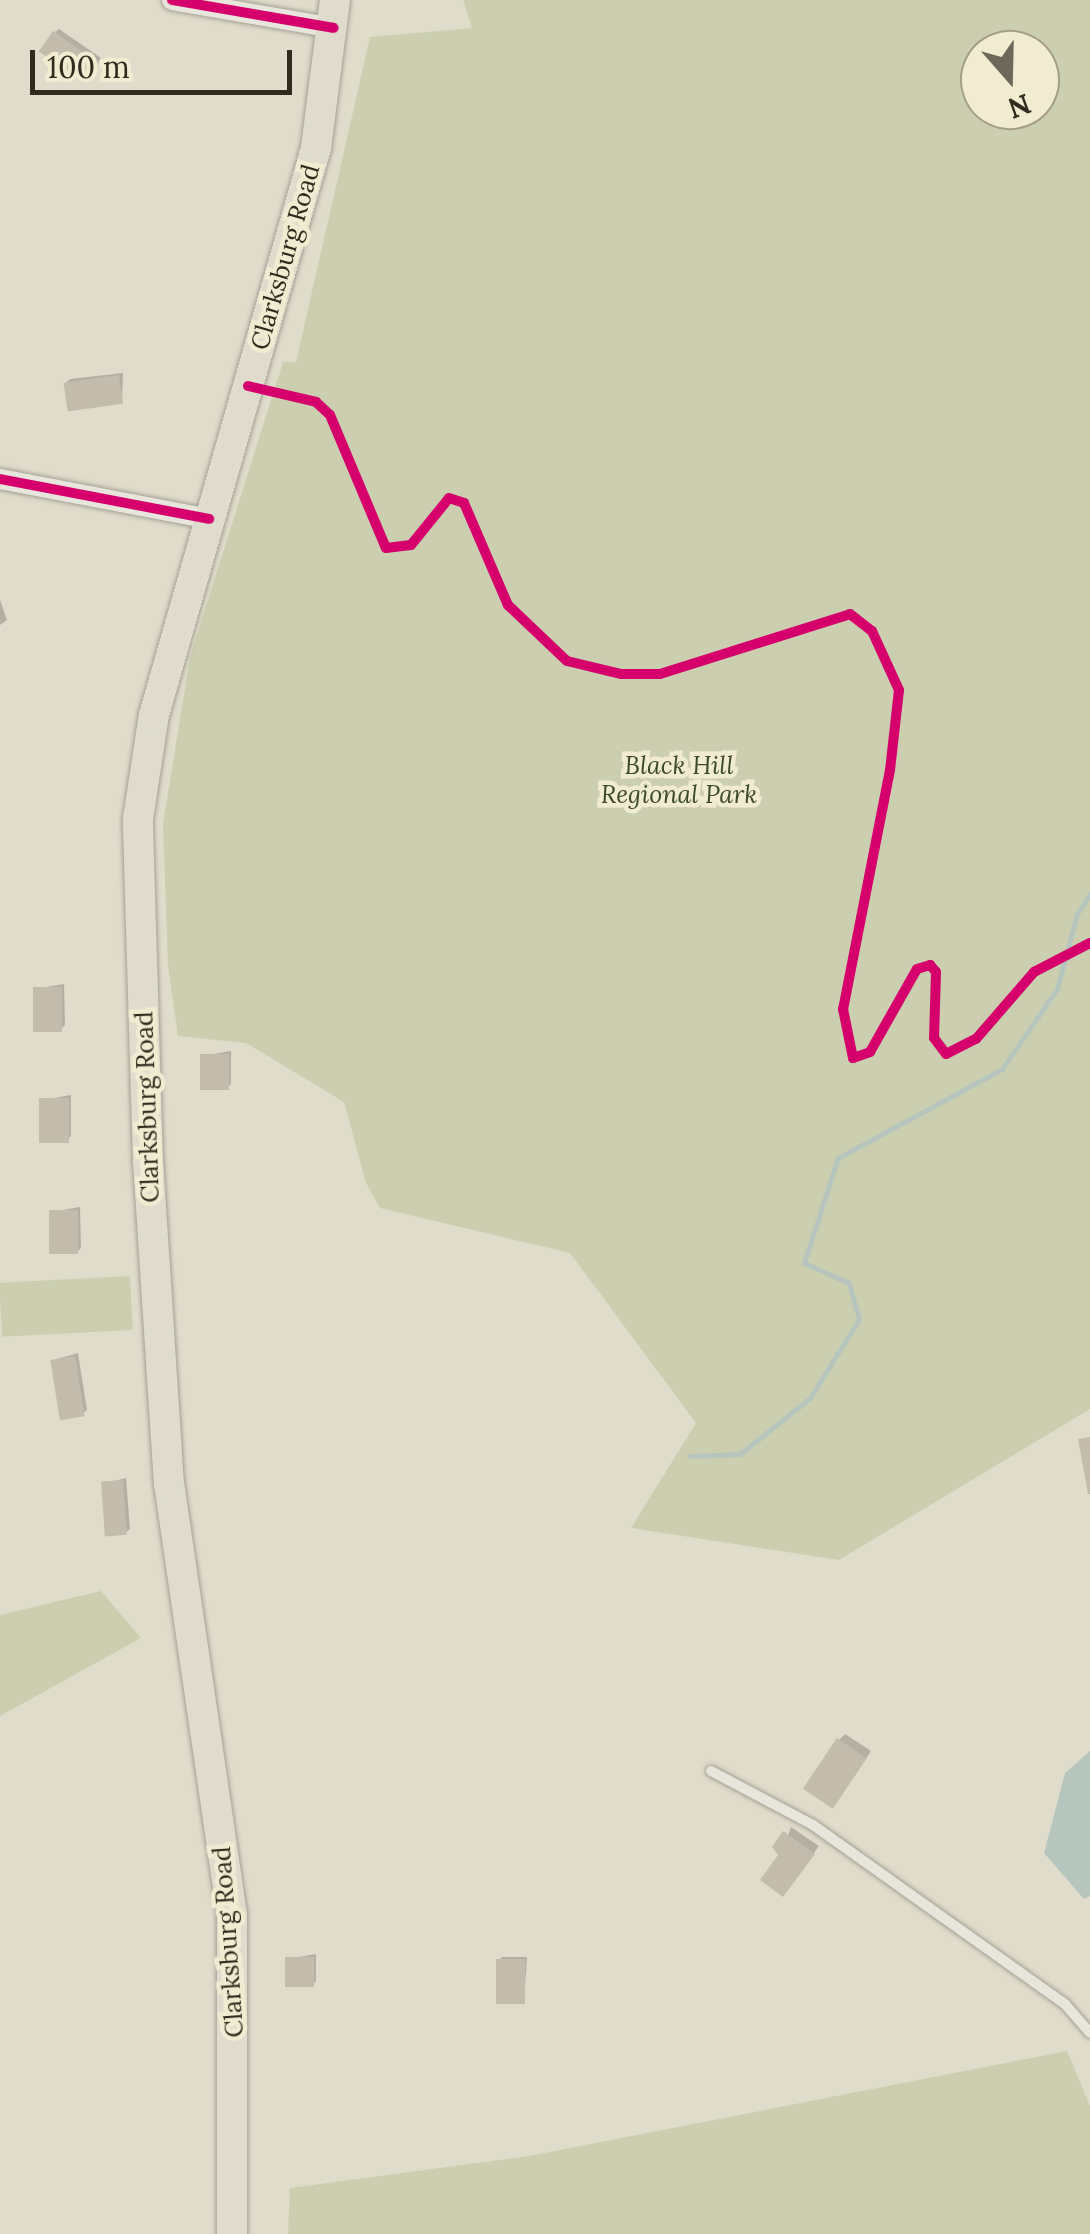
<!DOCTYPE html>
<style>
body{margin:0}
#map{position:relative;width:1090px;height:2234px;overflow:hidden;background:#e0dccb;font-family:Lora,serif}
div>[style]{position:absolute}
.green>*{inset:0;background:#cbcfaf;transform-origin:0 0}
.water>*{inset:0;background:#b6c5bd}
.shadow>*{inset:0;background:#0003}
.stream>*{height:5px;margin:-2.5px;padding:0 2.5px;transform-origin:2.5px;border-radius:2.5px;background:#b6c5bd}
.building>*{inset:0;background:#c3bbac;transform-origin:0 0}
.roads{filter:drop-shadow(0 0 2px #a5a195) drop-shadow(0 0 2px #a5a195)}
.service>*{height:10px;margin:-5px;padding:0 5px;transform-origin:5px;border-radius:5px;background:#e8e6dc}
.minor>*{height:20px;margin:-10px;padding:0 10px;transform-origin:10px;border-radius:10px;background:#e8e6dc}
.primary>*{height:30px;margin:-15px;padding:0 15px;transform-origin:15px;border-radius:15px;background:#dfdcce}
.cycleway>*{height:10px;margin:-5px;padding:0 5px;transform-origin:5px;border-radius:5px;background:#d6006c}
span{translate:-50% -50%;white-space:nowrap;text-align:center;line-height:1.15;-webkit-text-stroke:9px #f0ebd1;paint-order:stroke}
.street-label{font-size:25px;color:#312a1e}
.park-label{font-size:25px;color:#3e4b27;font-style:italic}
.north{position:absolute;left:960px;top:30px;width:100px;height:100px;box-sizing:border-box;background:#f0ebd1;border:2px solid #a49e89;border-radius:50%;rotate:160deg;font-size:28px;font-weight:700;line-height:40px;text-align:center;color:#312a1e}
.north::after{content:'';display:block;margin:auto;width:35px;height:45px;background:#6e685b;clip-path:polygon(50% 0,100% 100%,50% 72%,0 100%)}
.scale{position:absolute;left:30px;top:50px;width:262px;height:45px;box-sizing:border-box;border:5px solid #312a1e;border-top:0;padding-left:12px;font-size:30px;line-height:35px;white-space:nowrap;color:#312a1e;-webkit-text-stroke:8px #f0ebd1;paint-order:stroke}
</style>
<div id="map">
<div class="green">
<div style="clip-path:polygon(evenodd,463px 0,1090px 0,1090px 1409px,839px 1560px,631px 1528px,696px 1423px,570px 1253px,380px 1208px,366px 1183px,344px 1102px,246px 1043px,178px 1036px,168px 966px,163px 824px,190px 657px,283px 362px,296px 362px,370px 37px,472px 28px,463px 0,980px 50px,1040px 50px,1040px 110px,980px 110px,980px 50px)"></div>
<div style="left:130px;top:1276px;width:54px;height:131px;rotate:87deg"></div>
<div style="clip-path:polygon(101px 1591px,141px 1638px,0 1716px,0 1615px)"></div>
<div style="clip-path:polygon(1067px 2051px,1090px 2106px,1090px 2234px,288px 2234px,290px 2188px,529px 2156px)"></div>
</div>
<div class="water">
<div style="clip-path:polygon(1090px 1751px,1090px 1896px,1084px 1899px,1044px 1853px,1065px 1773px)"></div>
</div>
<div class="shadow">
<div style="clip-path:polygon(59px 29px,101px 58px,87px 76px,55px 32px)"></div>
<div style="clip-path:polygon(123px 373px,122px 402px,66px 383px,70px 379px)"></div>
<div style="clip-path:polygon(0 600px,7px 620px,0 625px)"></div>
<div style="clip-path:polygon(64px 984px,65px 1025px,61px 1029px,35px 989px)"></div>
<div style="clip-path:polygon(231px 1051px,231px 1084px,228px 1087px,202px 1056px)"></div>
<div style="clip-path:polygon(71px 1095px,71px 1136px,67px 1140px,42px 1100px)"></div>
<div style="clip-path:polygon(80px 1207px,81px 1248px,77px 1252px,51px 1212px)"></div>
<div style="clip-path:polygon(78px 1353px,87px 1410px,83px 1413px,53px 1360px)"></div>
<div style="clip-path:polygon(126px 1478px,130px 1529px,126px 1532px,103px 1484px)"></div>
<div style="clip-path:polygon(845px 1734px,871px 1751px,839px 1799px,839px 1740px)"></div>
<div style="clip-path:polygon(791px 1827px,819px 1846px,789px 1888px,782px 1854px)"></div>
<div style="clip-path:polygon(316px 1954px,316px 1981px,313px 1985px,287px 1959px)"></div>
<div style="clip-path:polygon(502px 1957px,527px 1957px,524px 2001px,498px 1961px)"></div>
</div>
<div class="stream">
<div style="left:690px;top:1456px;width:50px;rotate:-2.3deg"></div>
<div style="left:740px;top:1454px;width:90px;rotate:-38.7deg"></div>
<div style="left:810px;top:1398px;width:93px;rotate:-58.2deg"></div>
<div style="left:859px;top:1319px;width:37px;rotate:-106deg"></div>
<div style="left:849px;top:1283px;width:49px;rotate:-156deg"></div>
<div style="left:804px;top:1263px;width:110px;rotate:-72.1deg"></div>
<div style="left:838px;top:1158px;width:187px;rotate:-28.5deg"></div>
<div style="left:1002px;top:1069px;width:97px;rotate:-55.5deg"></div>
<div style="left:1057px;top:989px;width:78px;rotate:-75.1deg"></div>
<div style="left:1077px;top:914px;width:24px;rotate:-57deg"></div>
</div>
<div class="building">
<div style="left:53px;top:31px;width:56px;height:25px;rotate:35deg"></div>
<div style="left:119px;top:375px;width:29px;height:56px;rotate:82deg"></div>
<div style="left:62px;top:987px;width:45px;height:29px;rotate:90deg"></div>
<div style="left:229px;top:1054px;width:36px;height:29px;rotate:90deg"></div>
<div style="left:39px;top:1098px;width:30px;height:45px"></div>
<div style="left:78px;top:1210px;width:44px;height:29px;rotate:90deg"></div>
<div style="left:75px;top:1356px;width:61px;height:25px;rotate:81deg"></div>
<div style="clip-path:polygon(1090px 1437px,1090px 1494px,1088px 1494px,1078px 1439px)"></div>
<div style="left:123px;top:1480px;width:55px;height:22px;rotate:86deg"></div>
<div style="left:837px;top:1738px;width:36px;height:61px;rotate:34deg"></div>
<div style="clip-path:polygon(783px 1831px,815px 1854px,783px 1897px,760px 1880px,778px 1855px,772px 1847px)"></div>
<div style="left:314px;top:1957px;width:30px;height:29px;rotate:90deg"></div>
<div style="left:525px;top:1959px;width:45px;height:29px;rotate:90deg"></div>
</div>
<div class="roads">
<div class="service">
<div style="left:711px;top:1771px;width:115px;rotate:27.9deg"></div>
<div style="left:813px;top:1825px;width:309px;rotate:35.4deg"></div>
<div style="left:1065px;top:2004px;width:38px;rotate:49deg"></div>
</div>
<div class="minor">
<div style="left:172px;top:0;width:164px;rotate:9.8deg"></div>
<div style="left:0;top:479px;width:213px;rotate:10.8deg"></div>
</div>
<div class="primary">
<div style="left:232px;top:2234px;width:319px;rotate:-90deg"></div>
<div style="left:232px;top:1915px;width:435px;rotate:-98.3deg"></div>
<div style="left:169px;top:1485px;width:323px;rotate:-93.7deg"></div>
<div style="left:148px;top:1163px;width:344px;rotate:-91.7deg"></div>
<div style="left:138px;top:819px;width:105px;rotate:-81.3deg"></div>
<div style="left:154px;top:715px;width:590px;rotate:-74.05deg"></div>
<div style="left:316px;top:148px;width:149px;rotate:-82.7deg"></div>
</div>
</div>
<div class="cycleway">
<div style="left:172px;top:0;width:164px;rotate:9.8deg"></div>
<div style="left:248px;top:386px;width:70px;rotate:13.2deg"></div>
<div style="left:316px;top:402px;width:19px;rotate:43deg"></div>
<div style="left:330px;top:415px;width:144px;rotate:67.2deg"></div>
<div style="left:386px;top:548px;width:25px;rotate:-7deg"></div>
<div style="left:411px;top:545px;width:60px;rotate:-51deg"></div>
<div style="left:449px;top:498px;width:16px;rotate:18deg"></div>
<div style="left:464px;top:503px;width:111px;rotate:66.7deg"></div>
<div style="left:508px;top:605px;width:81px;rotate:43.5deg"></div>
<div style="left:567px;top:661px;width:56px;rotate:13.5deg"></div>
<div style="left:621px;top:674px;width:39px"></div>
<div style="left:660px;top:674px;width:199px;rotate:-17.5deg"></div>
<div style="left:850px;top:614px;width:28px;rotate:38deg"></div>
<div style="left:872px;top:631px;width:65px;rotate:65.4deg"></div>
<div style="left:899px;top:690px;width:81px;rotate:96.4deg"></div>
<div style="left:890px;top:770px;width:244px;rotate:101.1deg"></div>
<div style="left:843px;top:1009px;width:50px;rotate:78.5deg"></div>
<div style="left:853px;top:1058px;width:18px;rotate:-19deg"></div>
<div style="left:870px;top:1052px;width:95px;rotate:-60.5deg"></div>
<div style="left:917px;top:969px;width:14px;rotate:-17deg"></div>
<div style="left:930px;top:965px;width:9px;rotate:49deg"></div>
<div style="left:936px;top:972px;width:66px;rotate:91.7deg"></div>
<div style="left:934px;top:1038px;width:20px;rotate:53deg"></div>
<div style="left:946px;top:1054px;width:34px;rotate:-27deg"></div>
<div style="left:976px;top:1039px;width:89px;rotate:-49.1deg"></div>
<div style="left:1034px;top:972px;width:63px;rotate:-27.4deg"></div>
<div style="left:0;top:479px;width:213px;rotate:10.8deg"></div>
</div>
<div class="street-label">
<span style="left:285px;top:257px;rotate:-74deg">Clarksburg Road</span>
<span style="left:147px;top:1107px;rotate:-92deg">Clarksburg Road</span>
<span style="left:228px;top:1942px;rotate:-94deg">Clarksburg Road</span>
</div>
<div class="park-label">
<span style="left:679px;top:780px">Black Hill<br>Regional Park</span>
</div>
<div class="north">N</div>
<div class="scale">100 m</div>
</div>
